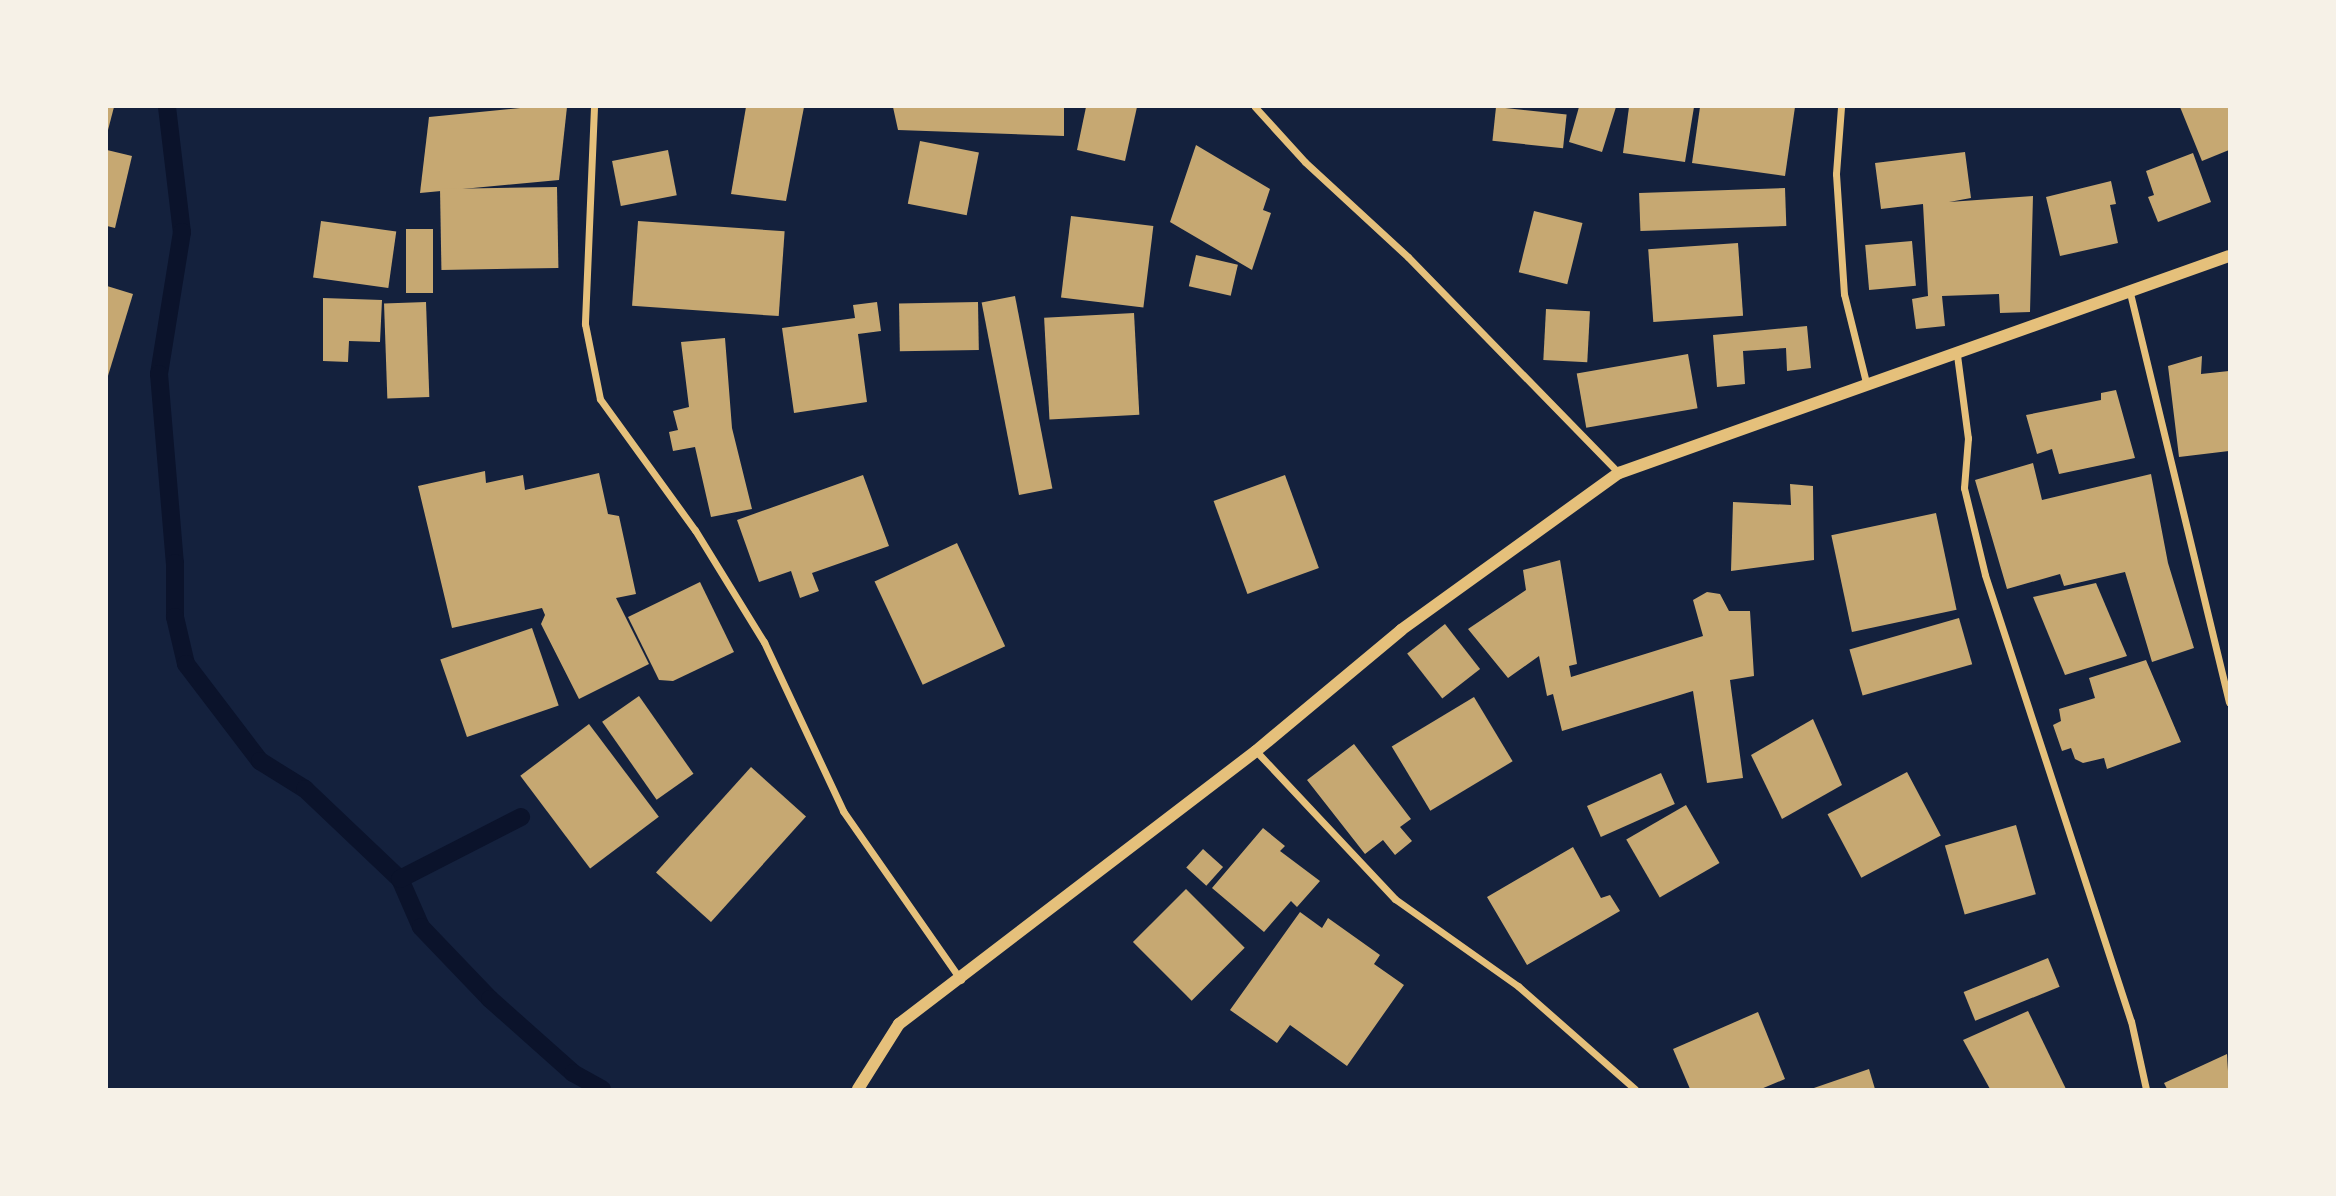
<!DOCTYPE html>
<style>
body{margin:0}
#map{position:relative;width:2336px;height:1196px;overflow:hidden;background:#14213d;font-family:Georgia,serif}
div>[style]{position:absolute}
.stream>*{height:18px;margin:-9px;padding:0 9px;transform-origin:9px;border-radius:9px;background:#0b132b}
.building>*{inset:0;background:#c6a872;transform-origin:0 0}
.minor>*{height:7px;margin:-3.5px;padding:0 3.5px;transform-origin:3.5px;border-radius:3.5px;background:#e5c07b}
.tertiary>*{height:12px;margin:-6px;padding:0 6px;transform-origin:6px;border-radius:6px;background:#e5c07b}
span{translate:-50% -50%;white-space:nowrap;text-align:center;line-height:1.15;-webkit-text-stroke:6px #f6f1e7;paint-order:stroke}
.frame{position:absolute;inset:0;border:108px solid #f6f1e7;pointer-events:none}
</style>
<div id="map">
<div class="stream">
<div style="left:167px;top:107px;width:126px;rotate:83.2deg"></div>
<div style="left:182px;top:232px;width:144px;rotate:99.2deg"></div>
<div style="left:159px;top:374px;width:190px;rotate:85.2deg"></div>
<div style="left:175px;top:563px;width:54px;rotate:90deg"></div>
<div style="left:175px;top:617px;width:48px;rotate:76.8deg"></div>
<div style="left:186px;top:664px;width:122px;rotate:52.7deg"></div>
<div style="left:260px;top:761px;width:53px;rotate:31.9deg"></div>
<div style="left:305px;top:789px;width:131px;rotate:43.5deg"></div>
<div style="left:400px;top:879px;width:52px;rotate:66.4deg"></div>
<div style="left:421px;top:927px;width:100px;rotate:46.2deg"></div>
<div style="left:490px;top:999px;width:111px;rotate:41.7deg"></div>
<div style="left:573px;top:1073px;width:33px;rotate:29deg"></div>
<div style="left:400px;top:879px;width:136px;rotate:-27.1deg"></div>
</div>
<div class="building">
<div style="clip-path:polygon(107px 107px,114px 107px,108px 130px,107px 130px)"></div>
<div style="clip-path:polygon(530px 107px,567px 107px,559px 180px,420px 193px,429px 117px)"></div>
<div style="clip-path:polygon(746px 107px,804px 107px,786px 201px,731px 194px)"></div>
<div style="clip-path:polygon(893px 107px,1064px 107px,1064px 136px,898px 130px)"></div>
<div style="clip-path:polygon(1086px 107px,1137px 107px,1125px 161px,1077px 150px)"></div>
<div style="left:1496px;top:107px;width:71px;height:34px;rotate:6deg"></div>
<div style="clip-path:polygon(1579px 107px,1616px 107px,1602px 152px,1569px 142px)"></div>
<div style="clip-path:polygon(1629px 107px,1694px 107px,1685px 162px,1623px 153px)"></div>
<div style="clip-path:polygon(1700px 107px,1795px 107px,1785px 176px,1692px 163px)"></div>
<div style="clip-path:polygon(2180px 107px,2229px 107px,2229px 150px,2202px 161px)"></div>
<div style="left:920px;top:141px;width:60px;height:64px;rotate:11deg"></div>
<div style="clip-path:polygon(1196px 145px,1270px 189px,1263px 210px,1271px 213px,1252px 270px,1170px 222px)"></div>
<div style="clip-path:polygon(107px 150px,132px 156px,115px 228px,107px 226px)"></div>
<div style="left:668px;top:150px;width:46px;height:57px;rotate:79deg"></div>
<div style="clip-path:polygon(1965px 152px,1971px 198px,1949px 202px,2033px 196px,2030px 312px,2000px 313px,1999px 294px,1942px 296px,1945px 326px,1916px 329px,1912px 299px,1928px 296px,1923px 204px,1881px 209px,1875px 163px)"></div>
<div style="clip-path:polygon(2193px 153px,2211px 202px,2158px 222px,2148px 197px,2154px 195px,2146px 171px)"></div>
<div style="clip-path:polygon(2111px 181px,2116px 204px,2110px 205px,2118px 243px,2060px 256px,2046px 197px)"></div>
<div style="left:557px;top:187px;width:81px;height:117px;rotate:89deg"></div>
<div style="left:1785px;top:188px;width:38px;height:146px;rotate:88deg"></div>
<div style="left:1534px;top:211px;width:50px;height:63px;rotate:14deg"></div>
<div style="left:1071px;top:216px;width:83px;height:82px;rotate:7deg"></div>
<div style="left:321px;top:221px;width:76px;height:57px;rotate:8deg"></div>
<div style="left:638px;top:221px;width:147px;height:85px;rotate:4deg"></div>
<div style="left:406px;top:229px;width:27px;height:64px"></div>
<div style="left:1912px;top:241px;width:45px;height:47px;rotate:85deg"></div>
<div style="left:1738px;top:243px;width:73px;height:90px;rotate:86deg"></div>
<div style="left:1196px;top:255px;width:43px;height:32px;rotate:13deg"></div>
<div style="clip-path:polygon(107px 286px,133px 294px,107px 379px)"></div>
<div style="left:1015px;top:296px;width:196px;height:34px;rotate:79deg"></div>
<div style="clip-path:polygon(323px 298px,382px 300px,380px 342px,349px 341px,348px 362px,323px 361px)"></div>
<div style="left:426px;top:302px;width:95px;height:42px;rotate:88deg"></div>
<div style="clip-path:polygon(877px 302px,881px 331px,858px 334px,867px 402px,794px 413px,782px 328px,855px 318px,853px 305px)"></div>
<div style="left:978px;top:302px;width:48px;height:79px;rotate:89deg"></div>
<div style="left:1546px;top:309px;width:44px;height:51px;rotate:3deg"></div>
<div style="left:1134px;top:313px;width:102px;height:90px;rotate:87deg"></div>
<div style="clip-path:polygon(1807px 326px,1811px 368px,1787px 371px,1786px 348px,1743px 351px,1745px 384px,1717px 387px,1713px 335px)"></div>
<div style="clip-path:polygon(725px 338px,732px 428px,752px 509px,711px 517px,695px 447px,673px 451px,669px 432px,678px 430px,673px 411px,689px 407px,681px 342px)"></div>
<div style="left:1688px;top:354px;width:55px;height:113px;rotate:80deg"></div>
<div style="clip-path:polygon(2202px 356px,2201px 374px,2229px 371px,2229px 451px,2179px 457px,2168px 366px)"></div>
<div style="clip-path:polygon(2116px 390px,2135px 458px,2059px 474px,2052px 449px,2037px 454px,2026px 415px,2101px 400px,2101px 393px)"></div>
<div style="clip-path:polygon(2033px 463px,2042px 500px,2151px 474px,2168px 563px,2194px 648px,2152px 662px,2125px 572px,2064px 586px,2060px 574px,2007px 589px,1975px 480px)"></div>
<div style="clip-path:polygon(485px 471px,486px 483px,523px 475px,525px 490px,599px 473px,608px 514px,619px 516px,636px 594px,616px 598px,649px 664px,579px 699px,541px 624px,545px 615px,542px 608px,452px 628px,418px 486px)"></div>
<div style="clip-path:polygon(863px 475px,889px 546px,812px 573px,819px 591px,800px 598px,791px 571px,759px 582px,737px 520px)"></div>
<div style="left:1285px;top:475px;width:99px;height:76px;rotate:70deg"></div>
<div style="clip-path:polygon(1790px 484px,1813px 486px,1814px 560px,1731px 571px,1733px 502px,1791px 505px)"></div>
<div style="left:1936px;top:513px;width:99px;height:107px;rotate:78deg"></div>
<div style="left:957px;top:543px;width:114px;height:91px;rotate:65deg"></div>
<div style="clip-path:polygon(1560px 560px,1577px 664px,1569px 666px,1571px 677px,1703px 636px,1693px 600px,1707px 592px,1720px 594px,1729px 611px,1750px 611px,1754px 676px,1730px 680px,1743px 778px,1707px 783px,1693px 691px,1562px 731px,1553px 694px,1547px 696px,1539px 656px,1508px 678px,1468px 629px,1526px 590px,1523px 570px)"></div>
<div style="clip-path:polygon(700px 582px,734px 652px,673px 681px,659px 680px,628px 617px)"></div>
<div style="clip-path:polygon(2096px 583px,2127px 656px,2065px 675px,2033px 597px)"></div>
<div style="left:1959px;top:618px;width:48px;height:114px;rotate:74deg"></div>
<div style="left:1445px;top:624px;width:57px;height:48px;rotate:52deg"></div>
<div style="left:532px;top:628px;width:82px;height:97px;rotate:71deg"></div>
<div style="clip-path:polygon(2146px 660px,2181px 742px,2107px 769px,2104px 758px,2083px 763px,2075px 759px,2071px 748px,2062px 751px,2053px 725px,2061px 721px,2059px 709px,2095px 698px,2089px 678px)"></div>
<div style="left:639px;top:696px;width:95px;height:45px;rotate:55deg"></div>
<div style="left:1474px;top:697px;width:75px;height:96px;rotate:59deg"></div>
<div style="clip-path:polygon(1813px 719px,1842px 785px,1782px 819px,1751px 755px)"></div>
<div style="left:589px;top:724px;width:116px;height:86px;rotate:53deg"></div>
<div style="clip-path:polygon(1354px 744px,1411px 819px,1400px 827px,1412px 841px,1395px 855px,1383px 840px,1365px 854px,1307px 780px)"></div>
<div style="left:751px;top:767px;width:74px;height:142px;rotate:42deg"></div>
<div style="left:1907px;top:772px;width:72px;height:90px;rotate:62deg"></div>
<div style="left:1661px;top:773px;width:34px;height:81px;rotate:66deg"></div>
<div style="left:1686px;top:805px;width:67px;height:69px;rotate:60deg"></div>
<div style="left:2016px;top:825px;width:72px;height:74px;rotate:74deg"></div>
<div style="clip-path:polygon(1263px 828px,1285px 846px,1280px 851px,1320px 881px,1297px 907px,1291px 901px,1264px 932px,1212px 888px)"></div>
<div style="clip-path:polygon(1573px 847px,1601px 898px,1610px 895px,1620px 911px,1527px 965px,1487px 897px)"></div>
<div style="left:1203px;top:849px;width:27px;height:25px;rotate:42deg"></div>
<div style="left:1186px;top:889px;width:83px;height:75px;rotate:45deg"></div>
<div style="clip-path:polygon(1300px 912px,1322px 928px,1328px 918px,1380px 955px,1374px 964px,1404px 985px,1347px 1066px,1290px 1025px,1277px 1043px,1230px 1010px)"></div>
<div style="left:2048px;top:958px;width:31px;height:91px;rotate:68deg"></div>
<div style="clip-path:polygon(2028px 1011px,2066px 1089px,1990px 1089px,1963px 1040px)"></div>
<div style="clip-path:polygon(1758px 1012px,1785px 1079px,1761px 1089px,1690px 1089px,1673px 1049px)"></div>
<div style="clip-path:polygon(2227px 1054px,2229px 1089px,2167px 1089px,2164px 1083px)"></div>
<div style="clip-path:polygon(1869px 1069px,1875px 1089px,1811px 1089px)"></div>
</div>
<div class="minor">
<div style="left:594px;top:107px;width:217px;rotate:92.4deg"></div>
<div style="left:585px;top:324px;width:76px;rotate:78.7deg"></div>
<div style="left:600px;top:399px;width:162px;rotate:54.1deg"></div>
<div style="left:695px;top:530px;width:132px;rotate:58.4deg"></div>
<div style="left:764px;top:642px;width:187px;rotate:64.9deg"></div>
<div style="left:843px;top:811px;width:206px;rotate:55.1deg"></div>
<div style="left:1255px;top:107px;width:74px;rotate:47.7deg"></div>
<div style="left:1305px;top:162px;width:140px;rotate:42.7deg"></div>
<div style="left:1408px;top:257px;width:302px;rotate:45.7deg"></div>
<div style="left:1841px;top:107px;width:67px;rotate:94.3deg"></div>
<div style="left:1836px;top:174px;width:120px;rotate:86.2deg"></div>
<div style="left:1844px;top:294px;width:91px;rotate:76deg"></div>
<div style="left:2130px;top:293px;width:421px;rotate:76.4deg"></div>
<div style="left:1957px;top:355px;width:84px;rotate:82.5deg"></div>
<div style="left:1968px;top:438px;width:50px;rotate:94.6deg"></div>
<div style="left:1964px;top:488px;width:89px;rotate:76.4deg"></div>
<div style="left:1985px;top:575px;width:469px;rotate:71.9deg"></div>
<div style="left:2131px;top:1021px;width:70px;rotate:77.6deg"></div>
<div style="left:1256px;top:751px;width:203px;rotate:46.8deg"></div>
<div style="left:1395px;top:899px;width:151px;rotate:35.3deg"></div>
<div style="left:1518px;top:986px;width:156px;rotate:41.4deg"></div>
</div>
<div class="tertiary">
<div style="left:858px;top:1089px;width:77px;rotate:-57.8deg"></div>
<div style="left:899px;top:1024px;width:449px;rotate:-37.4deg"></div>
<div style="left:1256px;top:751px;width:189px;rotate:-39.8deg"></div>
<div style="left:1401px;top:630px;width:269px;rotate:-35.8deg"></div>
<div style="left:1619px;top:473px;width:647px;rotate:-19.58deg"></div>
</div>
<div class="frame"></div>
</div>
